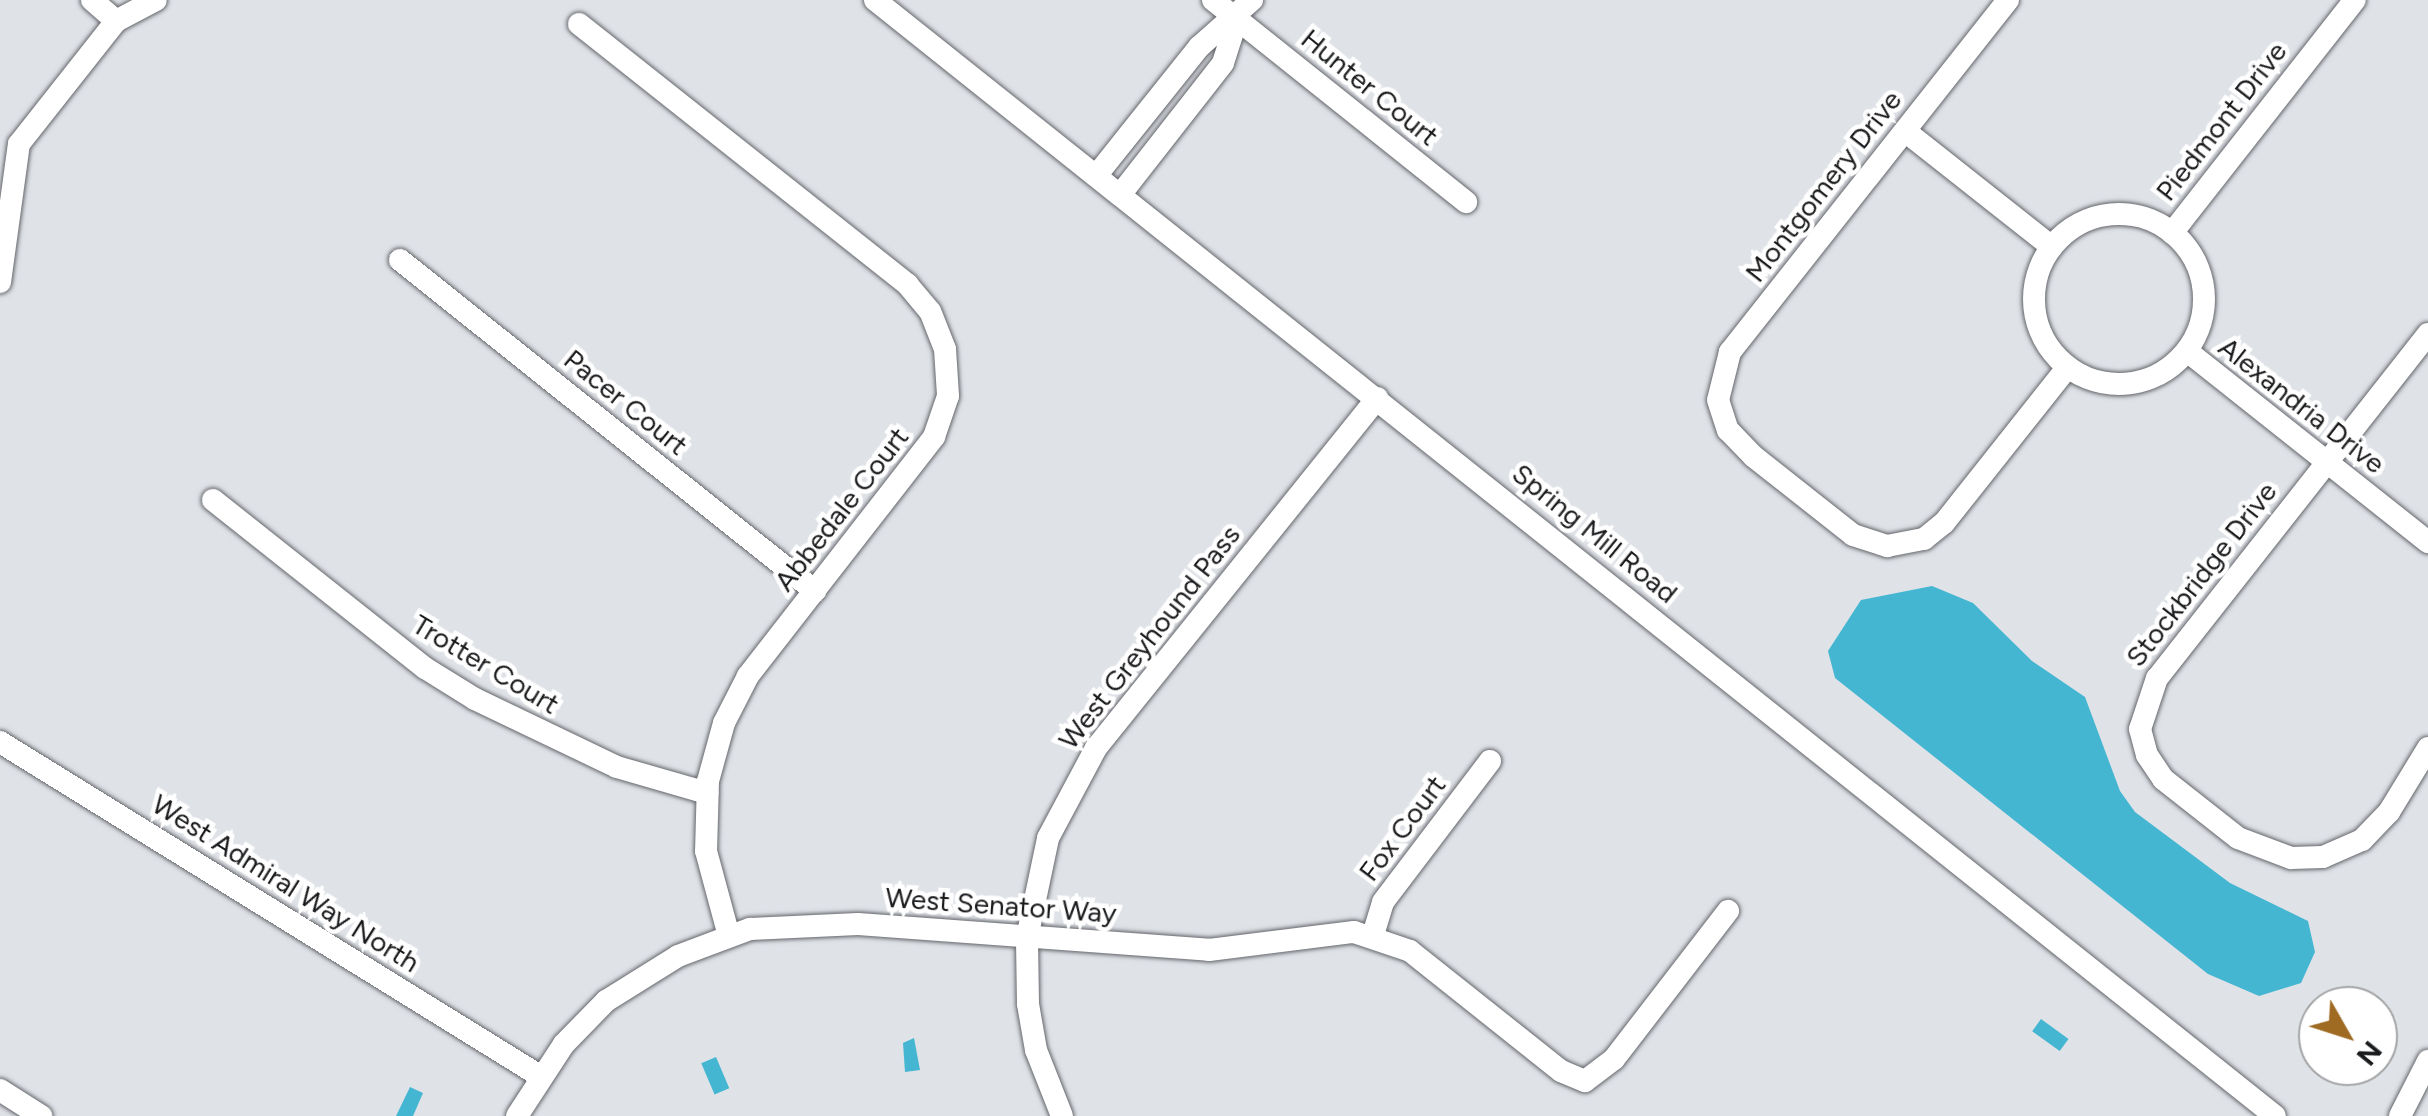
<!DOCTYPE html>
<style>
body{margin:0}
#map{position:relative;width:2428px;height:1116px;overflow:hidden;background:#dfe2e7;font-family:Figtree,sans-serif}
div>[style]{position:absolute}
.water>*{inset:0;background:#44b6d2;transform-origin:0 0}
.roads{filter:drop-shadow(0 0 2px #64666b) drop-shadow(0 0 2px #64666b)}
.minor>*{height:22px;margin:-11px;padding:0 11px;transform-origin:11px;border-radius:11px;background:#fff}
.minor>.ring{margin:-11px;padding:0;box-sizing:content-box;background:none;border:22px solid #fff;border-radius:50%}
span{translate:-50% -50%;white-space:nowrap;text-align:center;line-height:1.15;-webkit-text-stroke:9px #fff;paint-order:stroke}
.street-label{font-size:28px;color:#1a1b1d}
.north{position:absolute;left:2298px;top:986px;width:100px;height:100px;box-sizing:border-box;background:#fff;border:2px solid #a3a4a5;border-radius:50%;rotate:129deg;font-size:28px;font-weight:700;line-height:40px;text-align:center;color:#1a1b1d}
.north::after{content:'';display:block;margin:auto;width:35px;height:45px;background:#9f6b23;clip-path:polygon(50% 0,100% 100%,50% 72%,0 100%)}
</style>
<div id="map">
<div class="water">
<div style="clip-path:polygon(1932px 586px,1973px 603px,2032px 661px,2085px 697px,2120px 791px,2135px 812px,2230px 883px,2308px 921px,2315px 952px,2301px 983px,2259px 996px,2208px 974px,1835px 678px,1828px 651px,1861px 600px)"></div>
<div style="left:2041px;top:1019px;width:34px;height:15px;rotate:36deg"></div>
<div style="clip-path:polygon(914px 1038px,920px 1070px,905px 1072px,903px 1043px)"></div>
<div style="left:716px;top:1057px;width:34px;height:16px;rotate:67deg"></div>
<div style="clip-path:polygon(410px 1087px,423px 1093px,413px 1116px,396px 1116px)"></div>
</div>
<div class="roads">
<div class="minor">
<div style="left:92px;top:0;width:32px;rotate:41deg"></div>
<div style="left:875px;top:0;width:1790px;rotate:38.56deg"></div>
<div style="left:1213px;top:0;width:324px;rotate:38.6deg"></div>
<div style="left:2008px;top:0;width:449px;rotate:128.3deg"></div>
<div style="left:1730px;top:352px;width:49px;rotate:104deg"></div>
<div style="left:1718px;top:400px;width:32px;rotate:72deg"></div>
<div style="left:1728px;top:430px;width:36px;rotate:46deg"></div>
<div style="left:1753px;top:456px;width:127px;rotate:38.3deg"></div>
<div style="left:1853px;top:535px;width:36px;rotate:18deg"></div>
<div style="left:1887px;top:546px;width:38px;rotate:-11deg"></div>
<div style="left:1924px;top:539px;width:26px;rotate:-39deg"></div>
<div style="left:1944px;top:523px;width:198px;rotate:-51.6deg"></div>
<div style="left:579px;top:24px;width:419px;rotate:38.4deg"></div>
<div style="left:907px;top:284px;width:35px;rotate:50deg"></div>
<div style="left:930px;top:311px;width:41px;rotate:68.5deg"></div>
<div style="left:945px;top:349px;width:47px;rotate:86.3deg"></div>
<div style="left:948px;top:396px;width:43px;rotate:108.9deg"></div>
<div style="left:934px;top:437px;width:303px;rotate:127.9deg"></div>
<div style="left:748px;top:676px;width:53px;rotate:117.1deg"></div>
<div style="left:724px;top:723px;width:60px;rotate:105.4deg"></div>
<div style="left:708px;top:781px;width:70px;rotate:91.6deg"></div>
<div style="left:706px;top:851px;width:88px;rotate:74.9deg"></div>
<div style="left:1905px;top:131px;width:187px;rotate:38.3deg"></div>
<div style="left:1096px;top:176px;width:165px;rotate:-51.4deg"></div>
<div style="left:1199px;top:47px;width:71px;rotate:-41.6deg"></div>
<div style="left:1120px;top:195px;width:167px;rotate:-52deg"></div>
<div style="left:1223px;top:63px;width:46px;rotate:-72.3deg"></div>
<div class="ring" style="left:2034px;top:214px;width:148px;height:148px"></div>
<div style="left:2172px;top:233px;width:296px;rotate:-51.9deg"></div>
<div style="left:400px;top:260px;width:531px;rotate:38.58deg"></div>
<div style="left:0;top:282px;width:139px;rotate:-82.2deg"></div>
<div style="left:19px;top:144px;width:157px;rotate:-51.7deg"></div>
<div style="left:116px;top:21px;width:45px;rotate:-27.7deg"></div>
<div style="left:2428px;top:334px;width:438px;rotate:128.2deg"></div>
<div style="left:2157px;top:678px;width:54px;rotate:108.4deg"></div>
<div style="left:2140px;top:729px;width:27px;rotate:75deg"></div>
<div style="left:2147px;top:755px;width:29px;rotate:56deg"></div>
<div style="left:2163px;top:779px;width:95px;rotate:38.2deg"></div>
<div style="left:2238px;top:838px;width:57px;rotate:20.7deg"></div>
<div style="left:2291px;top:858px;width:32px;rotate:-2deg"></div>
<div style="left:2323px;top:857px;width:43px;rotate:-23.6deg"></div>
<div style="left:2362px;top:840px;width:39px;rotate:-46deg"></div>
<div style="left:2389px;top:812px;width:75px;rotate:-58.6deg"></div>
<div style="left:2187px;top:351px;width:308px;rotate:38.4deg"></div>
<div style="left:213px;top:500px;width:270px;rotate:38.4deg"></div>
<div style="left:425px;top:668px;width:59px;rotate:31.8deg"></div>
<div style="left:475px;top:699px;width:157px;rotate:25.6deg"></div>
<div style="left:617px;top:767px;width:94px;rotate:16.1deg"></div>
<div style="left:0;top:742px;width:635px;rotate:31.74deg"></div>
<div style="left:1373px;top:935px;width:34px;rotate:-73deg"></div>
<div style="left:1383px;top:902px;width:177px;rotate:-52.8deg"></div>
<div style="left:0;top:1090px;width:49px;rotate:32.4deg"></div>
<div style="left:517px;top:1116px;width:86px;rotate:-56.9deg"></div>
<div style="left:564px;top:1044px;width:60px;rotate:-45.7deg"></div>
<div style="left:606px;top:1001px;width:85px;rotate:-32deg"></div>
<div style="left:678px;top:956px;width:77px;rotate:-20.6deg"></div>
<div style="left:750px;top:929px;width:108px;rotate:-2.7deg"></div>
<div style="left:858px;top:924px;width:352px;rotate:4.2deg"></div>
<div style="left:1209px;top:950px;width:146px;rotate:-7.1deg"></div>
<div style="left:1354px;top:932px;width:59px;rotate:18.7deg"></div>
<div style="left:1410px;top:951px;width:193px;rotate:38.5deg"></div>
<div style="left:1561px;top:1071px;width:26px;rotate:23deg"></div>
<div style="left:1585px;top:1081px;width:36px;rotate:-37deg"></div>
<div style="left:1614px;top:1059px;width:187px;rotate:-52.4deg"></div>
<div style="left:1062px;top:1116px;width:71px;rotate:-111.5deg"></div>
<div style="left:1036px;top:1050px;width:47px;rotate:-99.9deg"></div>
<div style="left:1028px;top:1004px;width:66px;rotate:-90.9deg"></div>
<div style="left:1027px;top:938px;width:102px;rotate:-78.1deg"></div>
<div style="left:1048px;top:838px;width:102px;rotate:-61.9deg"></div>
<div style="left:1096px;top:748px;width:449px;rotate:-51.2deg"></div>
<div style="left:2400px;top:1116px;width:62px;rotate:-63deg"></div>
</div>
</div>
<div class="street-label">
<span style="left:1370px;top:87px;rotate:39deg">Hunter Court</span>
<span style="left:2221px;top:121px;rotate:-52deg">Piedmont Drive</span>
<span style="left:1823px;top:186px;rotate:-52deg">Montgomery Drive</span>
<span style="left:626px;top:402px;rotate:39deg">Pacer Court</span>
<span style="left:2302px;top:405px;rotate:38deg">Alexandria Drive</span>
<span style="left:841px;top:509px;rotate:-52deg">Abbedale Court</span>
<span style="left:1595px;top:533px;rotate:39deg">Spring Mill Road</span>
<span style="left:2201px;top:574px;rotate:-52deg">Stockbridge Drive</span>
<span style="left:1149px;top:637px;rotate:-52deg">West Greyhound Pass</span>
<span style="left:486px;top:664px;rotate:31deg">Trotter Court</span>
<span style="left:1402px;top:828px;rotate:-53deg">Fox Court</span>
<span style="left:286px;top:883px;rotate:32deg">West Admiral Way North</span>
<span style="left:1001px;top:905px;rotate:4deg">West Senator Way</span>
</div>
<div class="north">N</div>
</div>
